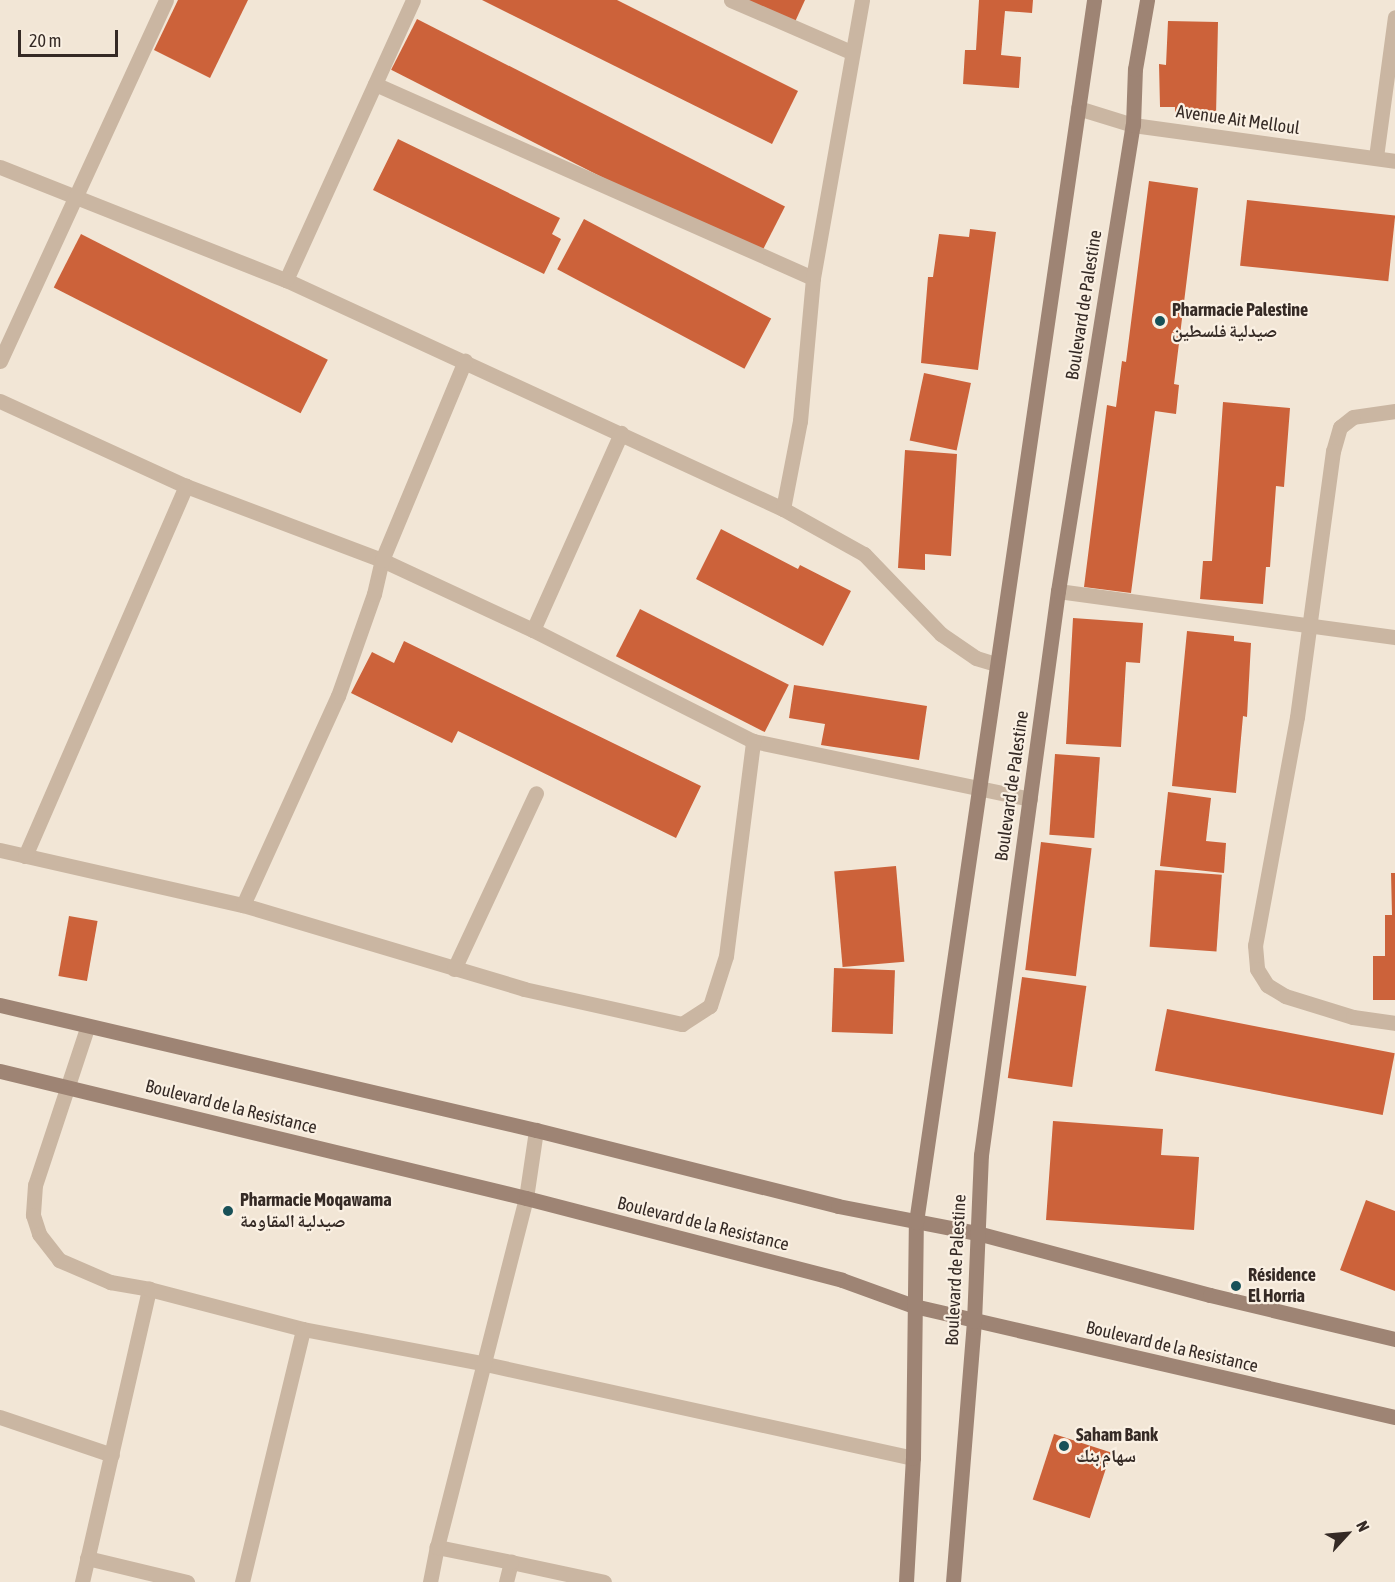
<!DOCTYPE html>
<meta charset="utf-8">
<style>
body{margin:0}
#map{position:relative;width:1395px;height:1582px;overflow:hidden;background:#f2e6d6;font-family:"Asap Condensed","Noto Naskh Arabic",sans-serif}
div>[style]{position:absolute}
.building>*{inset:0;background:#cc623a;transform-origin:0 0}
.lane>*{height:15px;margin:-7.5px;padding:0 7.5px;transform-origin:7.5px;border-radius:7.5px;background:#cab6a2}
.street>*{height:15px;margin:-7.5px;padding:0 7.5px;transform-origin:7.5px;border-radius:7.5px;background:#cab6a2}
.secondary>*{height:15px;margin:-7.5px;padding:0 7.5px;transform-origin:7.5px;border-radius:7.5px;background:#9e8474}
.dots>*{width:16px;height:16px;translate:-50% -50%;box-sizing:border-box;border:3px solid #faf0e3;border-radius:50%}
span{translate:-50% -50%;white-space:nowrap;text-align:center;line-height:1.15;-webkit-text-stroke:4.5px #faf0e3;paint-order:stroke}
.street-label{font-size:18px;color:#352a25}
.poi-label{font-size:18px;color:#352a25;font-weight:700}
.left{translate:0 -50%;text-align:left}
.north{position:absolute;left:1317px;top:1504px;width:60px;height:60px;-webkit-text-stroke:4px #faf0e3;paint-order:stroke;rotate:64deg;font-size:16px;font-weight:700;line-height:24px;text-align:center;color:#352a25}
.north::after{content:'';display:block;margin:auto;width:21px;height:27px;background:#352a25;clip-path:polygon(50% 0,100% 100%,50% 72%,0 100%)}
.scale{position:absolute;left:18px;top:30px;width:100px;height:27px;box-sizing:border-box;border:3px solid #352a25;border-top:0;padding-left:8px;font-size:18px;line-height:21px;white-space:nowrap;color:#352a25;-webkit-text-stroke:4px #faf0e3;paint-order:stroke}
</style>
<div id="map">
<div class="building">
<div style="clip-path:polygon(178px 0,248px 0,210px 78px,154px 50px)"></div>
<div style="clip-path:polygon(482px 0,617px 0,798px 91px,772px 144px)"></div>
<div style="clip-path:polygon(745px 0,805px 0,794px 24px)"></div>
<div style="clip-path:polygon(979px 0,1033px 0,1032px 13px,1005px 11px,1001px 55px,1021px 57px,1019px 88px,963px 84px,965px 50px,976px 50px)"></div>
<div style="left:417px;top:19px;width:413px;height:57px;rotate:27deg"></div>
<div style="clip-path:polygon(1168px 21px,1218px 22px,1216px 116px,1175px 115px,1175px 107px,1160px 107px,1159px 64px,1166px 65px)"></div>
<div style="clip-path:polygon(398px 139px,560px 218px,552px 234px,561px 239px,544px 274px,373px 190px)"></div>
<div style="clip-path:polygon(1149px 181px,1198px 188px,1174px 384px,1179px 385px,1176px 414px,1155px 411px,1131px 593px,1084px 587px,1107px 405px,1116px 407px,1122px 361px,1126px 362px)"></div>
<div style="left:1247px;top:200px;width:149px;height:66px;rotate:6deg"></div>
<div style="left:584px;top:219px;width:212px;height:57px;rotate:28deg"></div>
<div style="clip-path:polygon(970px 229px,996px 232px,978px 370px,921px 363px,928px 277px,933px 277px,939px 234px,969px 237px)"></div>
<div style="left:81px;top:234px;width:277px;height:60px;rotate:27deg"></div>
<div style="left:924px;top:373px;width:48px;height:69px;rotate:12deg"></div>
<div style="clip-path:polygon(1223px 402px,1290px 408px,1284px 487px,1276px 486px,1270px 567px,1266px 567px,1263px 604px,1200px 599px,1203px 561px,1212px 561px)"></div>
<div style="clip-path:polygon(905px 450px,957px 454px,951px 556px,925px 554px,925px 570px,898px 568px)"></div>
<div style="clip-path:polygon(721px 529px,798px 569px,800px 565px,851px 591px,823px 646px,696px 579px)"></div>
<div style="left:640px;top:609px;width:167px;height:53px;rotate:27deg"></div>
<div style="clip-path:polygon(1073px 618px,1143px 623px,1140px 663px,1126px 662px,1121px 747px,1066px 744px)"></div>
<div style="clip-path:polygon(1187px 631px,1234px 636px,1234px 641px,1251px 643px,1247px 717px,1243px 716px,1236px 793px,1172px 786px)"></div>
<div style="clip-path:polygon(404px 641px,701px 786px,676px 838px,458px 731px,452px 743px,351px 693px,372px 652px,394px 663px)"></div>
<div style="clip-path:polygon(794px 685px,927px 706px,919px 760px,821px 745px,825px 724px,789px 718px)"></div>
<div style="left:1055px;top:754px;width:45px;height:81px;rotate:4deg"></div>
<div style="clip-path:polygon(1168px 792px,1211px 798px,1206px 841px,1226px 843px,1224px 873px,1160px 866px)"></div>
<div style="left:1041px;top:842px;width:51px;height:129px;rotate:7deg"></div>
<div style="left:896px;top:866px;width:96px;height:62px;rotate:85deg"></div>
<div style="left:1155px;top:870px;width:67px;height:77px;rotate:4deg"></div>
<div style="clip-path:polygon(1391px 873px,1395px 873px,1395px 1000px,1373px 1000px,1373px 956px,1385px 956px,1385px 915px,1392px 915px)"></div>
<div style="left:69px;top:916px;width:29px;height:61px;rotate:10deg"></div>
<div style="left:834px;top:968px;width:61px;height:64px;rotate:2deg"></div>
<div style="left:1022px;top:977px;width:65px;height:102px;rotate:8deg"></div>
<div style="left:1167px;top:1009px;width:232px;height:63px;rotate:11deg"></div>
<div style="clip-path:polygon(1053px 1121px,1163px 1129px,1161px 1155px,1199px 1157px,1194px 1230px,1046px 1220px)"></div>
<div style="clip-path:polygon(1366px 1200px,1395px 1211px,1395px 1291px,1340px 1270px)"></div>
<div style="left:1054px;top:1434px;width:60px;height:69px;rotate:18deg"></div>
</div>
<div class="lane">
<div style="left:87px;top:1028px;width:165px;rotate:108.3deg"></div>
<div style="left:35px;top:1185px;width:30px;rotate:94deg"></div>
<div style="left:33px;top:1215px;width:20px;rotate:72deg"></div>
<div style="left:39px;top:1234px;width:33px;rotate:52deg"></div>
<div style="left:59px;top:1260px;width:56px;rotate:23.3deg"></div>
<div style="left:110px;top:1282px;width:40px;rotate:10deg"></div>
</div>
<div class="street">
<div style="left:731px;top:0;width:131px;rotate:23.4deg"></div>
<div style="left:375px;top:84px;width:479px;rotate:23.9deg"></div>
<div style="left:1078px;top:108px;width:58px;rotate:17.2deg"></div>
<div style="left:1133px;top:125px;width:264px;rotate:7.8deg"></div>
<div style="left:1376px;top:157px;width:141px;rotate:-82.3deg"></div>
<div style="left:0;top:167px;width:308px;rotate:21.6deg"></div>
<div style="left:286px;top:280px;width:547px;rotate:24.74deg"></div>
<div style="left:783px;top:509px;width:93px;rotate:29.1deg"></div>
<div style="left:864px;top:554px;width:111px;rotate:46.1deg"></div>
<div style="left:941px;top:634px;width:42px;rotate:34.4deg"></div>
<div style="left:976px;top:658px;width:21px;rotate:17deg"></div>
<div style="left:286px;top:280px;width:307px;rotate:-65.6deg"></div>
<div style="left:0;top:361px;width:397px;rotate:-65.3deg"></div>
<div style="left:0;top:401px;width:205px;rotate:24.6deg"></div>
<div style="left:186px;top:486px;width:210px;rotate:20.7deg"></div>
<div style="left:382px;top:560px;width:166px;rotate:24.9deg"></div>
<div style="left:533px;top:630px;width:246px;rotate:26.8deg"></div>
<div style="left:753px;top:741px;width:283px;rotate:11.8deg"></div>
<div style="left:1395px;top:411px;width:42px;rotate:171.9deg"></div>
<div style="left:1353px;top:417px;width:16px;rotate:142deg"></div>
<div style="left:1340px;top:427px;width:25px;rotate:106deg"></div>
<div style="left:1333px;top:451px;width:268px;rotate:97.7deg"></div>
<div style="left:1297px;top:717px;width:232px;rotate:100.4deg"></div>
<div style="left:1255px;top:945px;width:24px;rotate:85deg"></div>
<div style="left:1257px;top:969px;width:19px;rotate:58deg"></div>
<div style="left:1267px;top:985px;width:21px;rotate:31deg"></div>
<div style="left:1285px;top:996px;width:71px;rotate:17.2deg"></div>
<div style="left:1353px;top:1017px;width:42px;rotate:8.1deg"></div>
<div style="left:783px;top:509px;width:90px;rotate:-79.1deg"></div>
<div style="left:800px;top:421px;width:144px;rotate:-84.8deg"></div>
<div style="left:813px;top:278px;width:282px;rotate:-80deg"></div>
<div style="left:1058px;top:591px;width:340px;rotate:7.8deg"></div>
<div style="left:533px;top:630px;width:216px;rotate:-65.9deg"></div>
<div style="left:0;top:850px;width:249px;rotate:12.8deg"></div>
<div style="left:243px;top:905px;width:293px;rotate:16.6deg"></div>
<div style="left:524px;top:989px;width:162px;rotate:12.5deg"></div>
<div style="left:682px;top:1024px;width:33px;rotate:-33deg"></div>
<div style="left:710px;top:1006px;width:52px;rotate:-72.3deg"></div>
<div style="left:726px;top:956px;width:217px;rotate:-82.8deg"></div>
<div style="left:25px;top:856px;width:404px;rotate:-66.5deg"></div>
<div style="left:243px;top:905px;width:230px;rotate:-65.6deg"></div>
<div style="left:338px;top:696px;width:108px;rotate:-70.6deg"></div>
<div style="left:374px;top:594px;width:35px;rotate:-77deg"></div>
<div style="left:382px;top:560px;width:216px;rotate:-67.4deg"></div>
<div style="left:454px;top:969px;width:194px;rotate:-65deg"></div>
<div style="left:0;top:1417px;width:118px;rotate:18.7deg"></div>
<div style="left:87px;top:1558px;width:103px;rotate:13.5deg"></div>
<div style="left:511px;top:1562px;width:95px;rotate:12.1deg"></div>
<div style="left:82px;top:1582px;width:301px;rotate:-77.1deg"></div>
<div style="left:149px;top:1289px;width:159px;rotate:14.6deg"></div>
<div style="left:303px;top:1329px;width:181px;rotate:10.8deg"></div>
<div style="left:481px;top:1363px;width:442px;rotate:12.4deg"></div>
<div style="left:242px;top:1582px;width:260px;rotate:-76.4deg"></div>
<div style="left:430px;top:1582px;width:36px;rotate:-79deg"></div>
<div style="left:506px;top:1582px;width:21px;rotate:-76deg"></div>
<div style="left:511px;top:1562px;width:76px;rotate:-168.5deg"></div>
<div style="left:437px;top:1547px;width:360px;rotate:-75.7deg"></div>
<div style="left:526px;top:1198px;width:69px;rotate:-81.6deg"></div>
</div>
<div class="secondary">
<div style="left:0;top:1005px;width:550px;rotate:13.13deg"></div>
<div style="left:536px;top:1130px;width:311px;rotate:14.1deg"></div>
<div style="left:838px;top:1206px;width:142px;rotate:11deg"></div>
<div style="left:977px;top:1233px;width:241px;rotate:14.9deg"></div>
<div style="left:1210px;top:1295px;width:190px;rotate:13.4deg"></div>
<div style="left:0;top:1071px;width:541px;rotate:13.57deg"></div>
<div style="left:526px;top:1198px;width:326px;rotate:14.5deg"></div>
<div style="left:842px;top:1280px;width:77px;rotate:19.9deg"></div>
<div style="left:914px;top:1306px;width:494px;rotate:13deg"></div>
<div style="left:906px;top:1582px;width:124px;rotate:-86.8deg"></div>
<div style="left:913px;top:1458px;width:236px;rotate:-89.3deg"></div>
<div style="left:916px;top:1222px;width:1235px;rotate:-81.71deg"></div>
<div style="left:953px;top:1582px;width:262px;rotate:-85.4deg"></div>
<div style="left:974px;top:1321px;width:166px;rotate:-87.6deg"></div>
<div style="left:981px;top:1155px;width:569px;rotate:-82.23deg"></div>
<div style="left:1058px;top:591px;width:472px;rotate:-80.9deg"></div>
<div style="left:1133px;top:125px;width:56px;rotate:-88deg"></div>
<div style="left:1135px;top:69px;width:70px;rotate:-80.1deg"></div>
</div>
<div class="dots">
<div style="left:1160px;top:321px;background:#195158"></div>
<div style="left:228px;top:1211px;background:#195158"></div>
<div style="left:1236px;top:1286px;background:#195158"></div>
<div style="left:1064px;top:1446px;background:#195158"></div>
</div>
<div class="street-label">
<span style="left:1238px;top:120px;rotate:8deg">Avenue Ait Melloul</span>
<span style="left:1084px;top:305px;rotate:-81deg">Boulevard de Palestine</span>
<span style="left:1012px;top:786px;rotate:-82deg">Boulevard de Palestine</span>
<span style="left:231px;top:1107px;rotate:14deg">Boulevard de la Resistance</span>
<span style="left:703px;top:1224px;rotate:14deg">Boulevard de la Resistance</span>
<span style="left:956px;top:1270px;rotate:-87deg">Boulevard de Palestine</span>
<span style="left:1172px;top:1347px;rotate:13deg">Boulevard de la Resistance</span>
</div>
<div class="poi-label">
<span class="left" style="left:1172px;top:321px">Pharmacie Palestine<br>صيدلية فلسطين</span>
<span class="left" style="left:240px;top:1211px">Pharmacie Moqawama<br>صيدلية المقاومة</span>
<span class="left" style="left:1248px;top:1286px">Résidence<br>El Horria</span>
<span class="left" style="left:1076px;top:1446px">Saham Bank<br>سهام بنك</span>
</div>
<div class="north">N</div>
<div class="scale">20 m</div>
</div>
